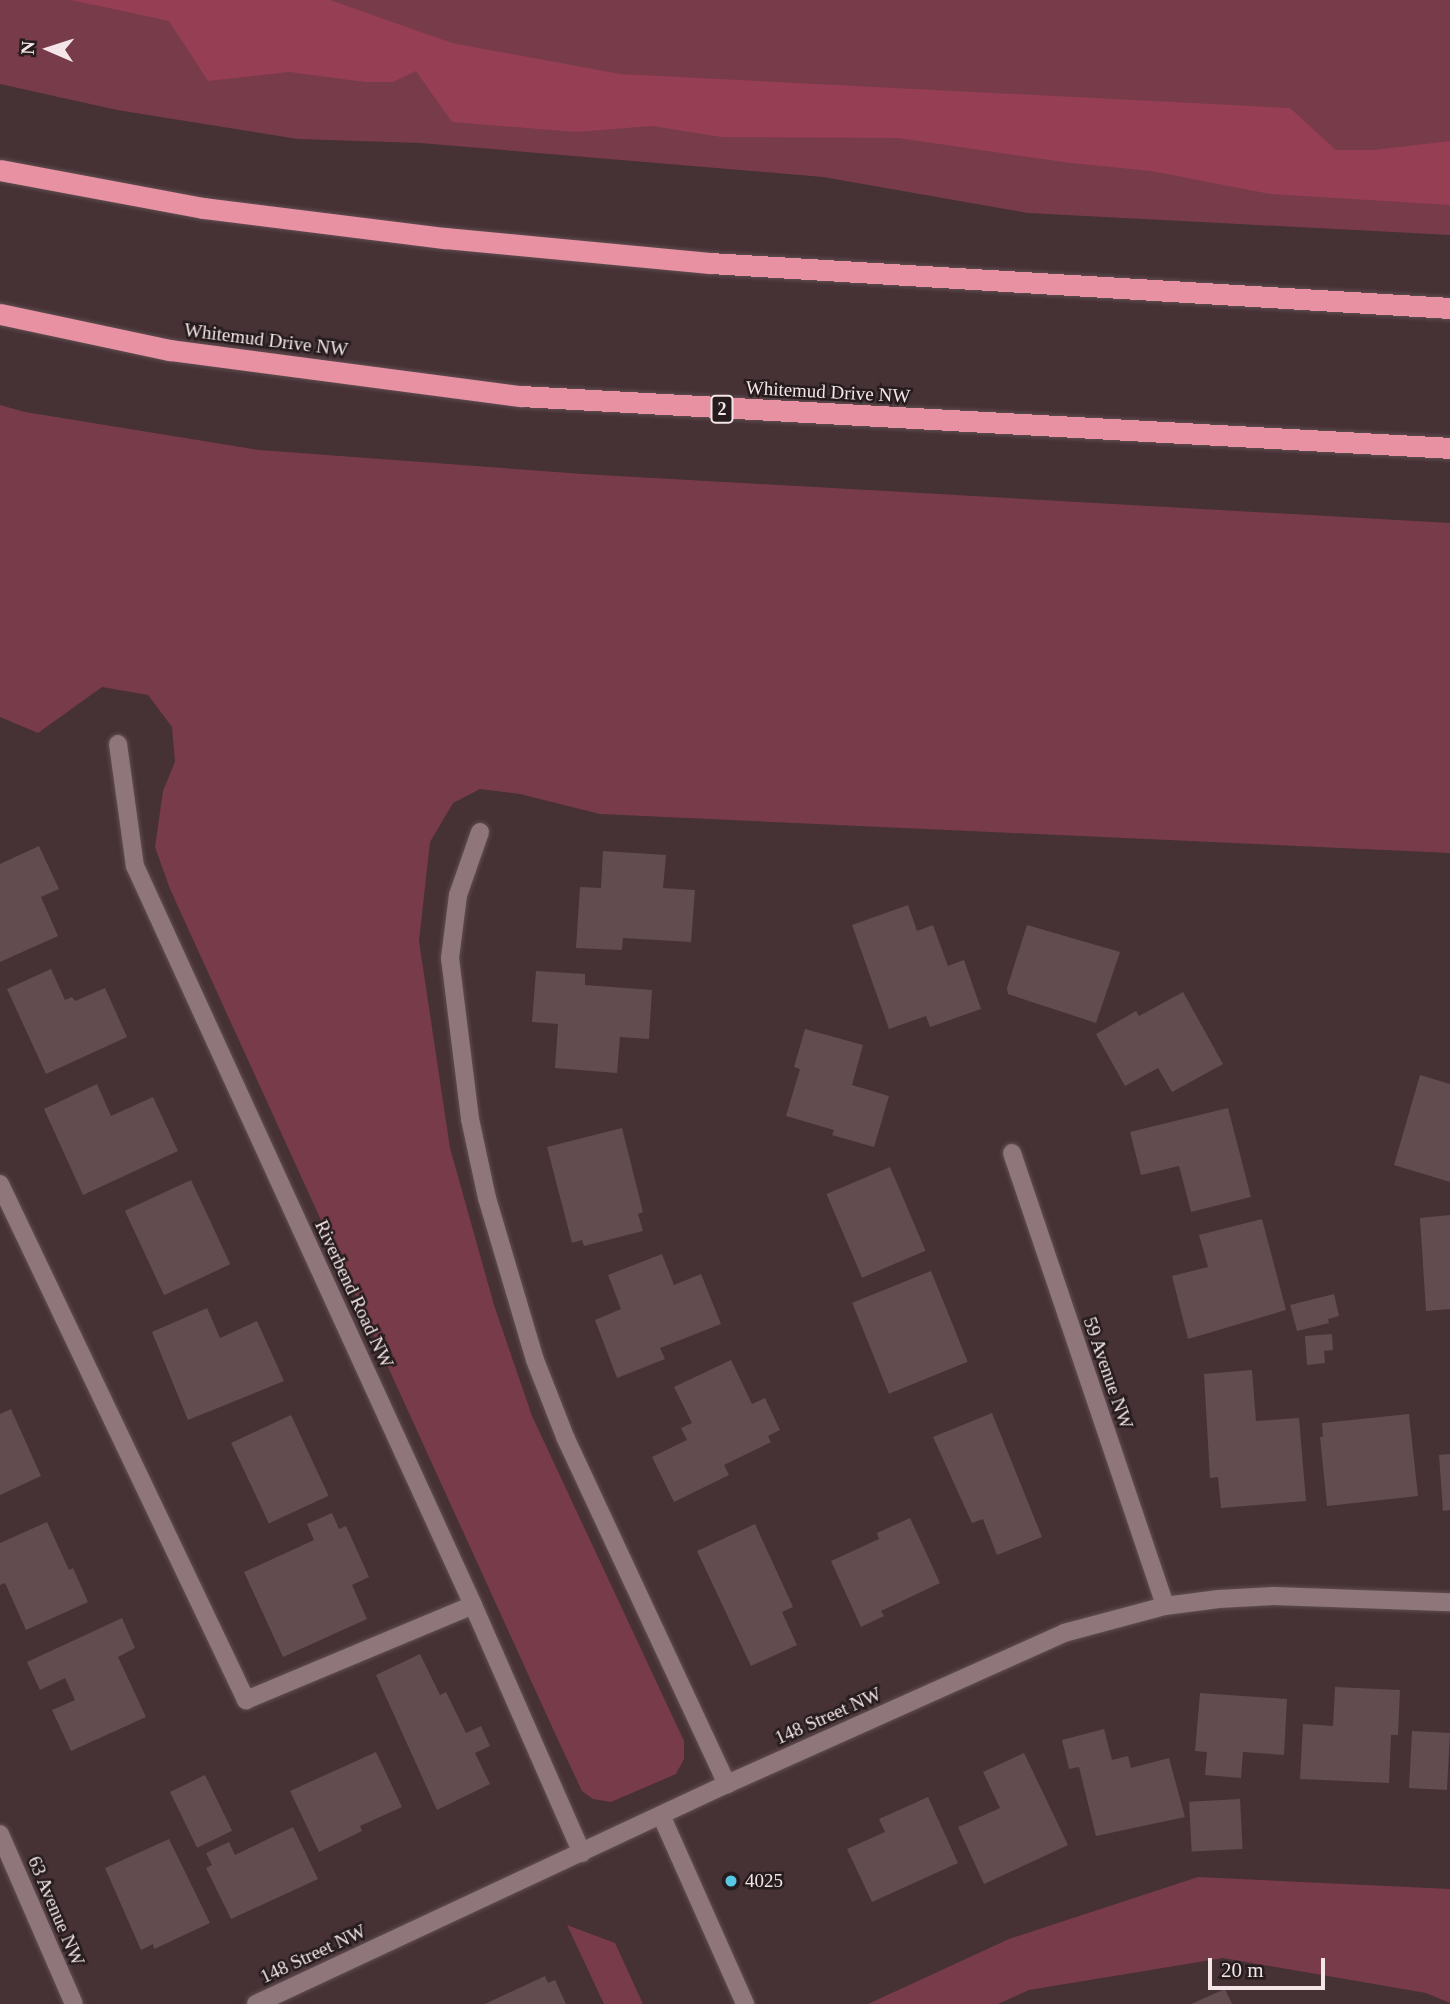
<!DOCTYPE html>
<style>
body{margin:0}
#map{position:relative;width:1450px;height:2004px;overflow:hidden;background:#463135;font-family:Georgia,serif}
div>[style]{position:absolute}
.green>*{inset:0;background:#783b49}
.forest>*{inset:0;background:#953e54}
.building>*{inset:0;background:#624c50;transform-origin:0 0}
.roads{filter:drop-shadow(0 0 2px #604e51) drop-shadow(0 0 2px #604e51)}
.minor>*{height:18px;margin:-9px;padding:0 9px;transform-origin:9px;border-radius:9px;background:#8e767a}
.highway>*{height:21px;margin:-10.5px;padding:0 10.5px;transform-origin:10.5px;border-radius:10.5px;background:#e791a2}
.dots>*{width:19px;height:19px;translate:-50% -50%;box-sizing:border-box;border:4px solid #261c1e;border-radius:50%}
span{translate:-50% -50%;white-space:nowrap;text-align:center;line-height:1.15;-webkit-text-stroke:5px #261c1e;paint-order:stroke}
.shield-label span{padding:2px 5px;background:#261c1e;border:2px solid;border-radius:5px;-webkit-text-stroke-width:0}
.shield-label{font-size:18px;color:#f4e6e8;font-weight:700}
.street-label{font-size:19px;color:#f4e6e8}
.poi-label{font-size:19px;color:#f4e6e8}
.left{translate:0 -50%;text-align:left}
.north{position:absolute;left:14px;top:14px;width:70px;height:70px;-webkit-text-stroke:5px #261c1e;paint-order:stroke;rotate:273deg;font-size:19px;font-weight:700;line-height:28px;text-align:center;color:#f4e6e8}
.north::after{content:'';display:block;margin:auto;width:24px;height:32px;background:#f4e6e8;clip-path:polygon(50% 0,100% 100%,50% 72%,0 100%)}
.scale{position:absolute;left:1208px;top:1958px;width:117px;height:32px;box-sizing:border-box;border:4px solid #f4e6e8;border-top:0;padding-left:9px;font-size:21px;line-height:24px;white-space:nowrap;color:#f4e6e8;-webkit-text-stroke:5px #261c1e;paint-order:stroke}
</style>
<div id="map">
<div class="green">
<div style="clip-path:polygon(0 0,1450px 0,1450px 235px,1028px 213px,823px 177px,420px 143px,298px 139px,117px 110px,0 84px)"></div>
<div style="clip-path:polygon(0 405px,25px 412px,259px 450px,583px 474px,1450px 523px,1450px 853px,600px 814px,520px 794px,480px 789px,453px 803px,430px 842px,419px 941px,450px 1148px,494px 1305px,532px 1416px,684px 1741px,684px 1759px,676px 1774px,611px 1802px,593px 1799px,582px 1791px,559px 1742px,170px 889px,155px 847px,163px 791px,175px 762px,172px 727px,148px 695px,102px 687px,38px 733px,0 717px)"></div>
<div style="clip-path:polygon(1198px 1877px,1450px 1889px,1450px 2003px,1426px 1993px,1223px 1958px,1029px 1990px,998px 2004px,868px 2004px,1009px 1939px)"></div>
<div style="clip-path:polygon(567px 1925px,615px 1943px,643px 2004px,604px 2004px)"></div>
</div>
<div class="forest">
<div style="clip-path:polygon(71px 0,330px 0,452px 43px,620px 74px,1290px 108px,1336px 150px,1373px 150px,1450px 141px,1450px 205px,1270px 194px,1151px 171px,1070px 163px,898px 138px,721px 137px,652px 126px,576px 132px,452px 122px,416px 71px,393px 82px,365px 82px,289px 72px,208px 81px,169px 21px)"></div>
</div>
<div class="building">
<div style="clip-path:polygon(39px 846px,59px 889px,41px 897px,58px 936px,0 962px,0 864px)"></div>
<div style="clip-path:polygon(603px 851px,666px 855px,663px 888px,695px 890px,691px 942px,623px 938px,622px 950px,576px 948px,580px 887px,601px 888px)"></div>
<div style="clip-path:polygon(908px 905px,917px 931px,933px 925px,948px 966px,964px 960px,981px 1009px,930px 1027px,926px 1016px,889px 1029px,852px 925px)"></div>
<div style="clip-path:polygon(1027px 925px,1120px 952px,1096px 1023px,1008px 994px,1007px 988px)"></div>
<div style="clip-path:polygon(51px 969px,65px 1000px,72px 997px,75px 1001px,105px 988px,127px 1037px,46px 1074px,7px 989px)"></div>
<div style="clip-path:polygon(536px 971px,585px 974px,585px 985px,652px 990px,649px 1039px,620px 1037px,617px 1073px,555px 1068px,558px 1024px,532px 1022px)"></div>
<div style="clip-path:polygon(1183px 992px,1223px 1064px,1172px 1092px,1158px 1068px,1125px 1086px,1096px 1034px,1136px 1011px,1139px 1016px)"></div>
<div style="clip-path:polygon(805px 1029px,863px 1045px,852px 1085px,889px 1096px,874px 1147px,832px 1135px,834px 1130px,786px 1116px,800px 1069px,794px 1067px)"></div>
<div style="clip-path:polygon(1420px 1075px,1450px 1084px,1450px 1182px,1394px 1165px)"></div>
<div style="clip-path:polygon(97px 1084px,111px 1116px,153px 1097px,178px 1151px,83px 1195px,44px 1109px)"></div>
<div style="clip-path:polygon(1228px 1108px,1251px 1197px,1191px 1212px,1179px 1166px,1141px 1175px,1130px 1132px)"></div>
<div style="clip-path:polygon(622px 1128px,643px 1212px,638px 1214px,643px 1231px,584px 1246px,582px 1240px,572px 1243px,547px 1147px)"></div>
<div style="left:890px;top:1167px;width:91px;height:69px;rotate:67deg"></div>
<div style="left:191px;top:1180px;width:93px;height:73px;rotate:65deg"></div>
<div style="clip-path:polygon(1450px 1215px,1450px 1309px,1426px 1311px,1420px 1218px)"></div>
<div style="clip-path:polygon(1262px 1219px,1286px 1310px,1188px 1339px,1172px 1276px,1208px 1267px,1199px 1235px)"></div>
<div style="clip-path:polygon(662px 1254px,674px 1285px,701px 1274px,721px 1324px,660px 1348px,665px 1359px,617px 1378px,595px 1320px,621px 1309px,608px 1275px)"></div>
<div style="left:931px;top:1271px;width:98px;height:85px;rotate:68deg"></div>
<div style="clip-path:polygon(1334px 1294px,1339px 1316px,1328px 1319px,1329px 1323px,1297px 1331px,1290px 1305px)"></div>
<div style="clip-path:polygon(207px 1308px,220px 1338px,257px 1321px,284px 1381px,188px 1420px,152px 1332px)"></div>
<div style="clip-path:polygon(1332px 1334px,1333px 1350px,1324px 1351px,1325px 1363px,1307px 1365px,1305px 1336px)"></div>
<div style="clip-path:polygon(731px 1360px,752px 1404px,765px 1398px,780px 1430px,768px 1436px,771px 1442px,724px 1465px,729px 1475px,674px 1502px,652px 1457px,687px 1440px,681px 1428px,692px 1423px,674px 1387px)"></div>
<div style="clip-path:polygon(1252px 1370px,1256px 1421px,1299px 1418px,1306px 1501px,1221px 1508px,1218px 1477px,1210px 1478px,1204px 1374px)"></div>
<div style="clip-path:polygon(11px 1409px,41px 1476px,0 1495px,0 1414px)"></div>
<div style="clip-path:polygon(992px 1413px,1042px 1537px,997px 1555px,983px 1519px,972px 1523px,933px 1437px)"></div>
<div style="clip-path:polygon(1409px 1414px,1418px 1496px,1327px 1506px,1320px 1437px,1323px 1437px,1322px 1423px)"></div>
<div style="left:291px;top:1415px;width:89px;height:66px;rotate:65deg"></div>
<div style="clip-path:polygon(1450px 1454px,1450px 1510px,1443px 1511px,1439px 1455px)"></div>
<div style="clip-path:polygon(332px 1513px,339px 1529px,346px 1526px,369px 1577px,352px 1585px,367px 1619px,283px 1657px,244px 1572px,314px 1540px,307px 1524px)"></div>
<div style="clip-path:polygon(910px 1518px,940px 1583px,881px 1611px,884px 1616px,861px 1627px,831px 1561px,879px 1539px,877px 1533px)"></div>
<div style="clip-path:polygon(47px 1522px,69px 1570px,73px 1568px,88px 1602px,26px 1630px,5px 1583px,0 1585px,0 1543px)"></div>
<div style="clip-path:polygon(755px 1524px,793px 1607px,782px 1612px,797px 1645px,751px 1666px,697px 1551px)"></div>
<div style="clip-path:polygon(122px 1618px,135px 1648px,118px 1657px,146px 1717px,71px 1751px,52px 1710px,75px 1700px,65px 1678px,40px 1690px,27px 1662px)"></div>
<div style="clip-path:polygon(420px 1654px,440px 1695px,446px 1692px,466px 1733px,481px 1726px,490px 1746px,475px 1753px,490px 1784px,437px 1810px,376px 1675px)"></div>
<div style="clip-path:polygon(1335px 1687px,1400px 1690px,1398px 1735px,1391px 1735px,1389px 1783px,1300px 1779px,1303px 1724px,1333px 1726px)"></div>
<div style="clip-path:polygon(1200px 1693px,1287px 1699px,1284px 1755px,1243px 1752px,1241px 1778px,1205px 1775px,1207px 1752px,1195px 1751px)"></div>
<div style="clip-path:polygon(1104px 1729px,1112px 1760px,1128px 1756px,1131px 1768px,1169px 1758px,1185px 1817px,1096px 1836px,1079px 1767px,1069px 1769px,1062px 1740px)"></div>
<div style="left:1412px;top:1731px;width:38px;height:57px;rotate:3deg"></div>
<div style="clip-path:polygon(376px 1752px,402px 1807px,360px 1826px,362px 1831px,319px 1852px,290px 1791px)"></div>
<div style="clip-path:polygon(1024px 1753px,1068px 1845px,984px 1884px,958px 1827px,1000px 1808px,983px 1772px)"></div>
<div style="left:205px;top:1775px;width:62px;height:39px;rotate:64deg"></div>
<div style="clip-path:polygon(928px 1797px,958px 1863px,872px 1902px,847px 1849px,885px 1832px,879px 1819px)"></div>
<div style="left:1240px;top:1799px;width:50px;height:51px;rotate:87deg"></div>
<div style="clip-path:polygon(293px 1827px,318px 1879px,231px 1919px,206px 1868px,212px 1865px,206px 1853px,229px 1842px,235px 1855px)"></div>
<div style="clip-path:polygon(169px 1839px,210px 1923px,154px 1949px,153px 1944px,141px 1950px,105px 1868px)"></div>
<div style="clip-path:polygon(545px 1976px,548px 1983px,555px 1980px,566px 2004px,485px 2004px)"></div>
<div style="clip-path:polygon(1225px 1989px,1232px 2004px,1191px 2004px)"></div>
</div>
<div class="roads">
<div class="minor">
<div style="left:118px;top:744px;width:123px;rotate:82.1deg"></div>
<div style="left:135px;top:866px;width:813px;rotate:65.42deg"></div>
<div style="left:473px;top:1605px;width:271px;rotate:66.3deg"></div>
<div style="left:480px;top:832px;width:67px;rotate:109.2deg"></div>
<div style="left:458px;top:895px;width:64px;rotate:97.2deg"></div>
<div style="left:450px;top:958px;width:162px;rotate:82.9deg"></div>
<div style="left:470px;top:1119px;width:81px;rotate:77.9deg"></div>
<div style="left:487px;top:1198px;width:169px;rotate:73.5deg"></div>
<div style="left:535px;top:1360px;width:85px;rotate:68.6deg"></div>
<div style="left:566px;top:1439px;width:381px;rotate:65deg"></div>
<div style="left:1012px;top:1153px;width:478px;rotate:71.3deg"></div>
<div style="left:0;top:1184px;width:572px;rotate:64.51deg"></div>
<div style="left:246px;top:1700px;width:246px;rotate:-22.7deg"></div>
<div style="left:661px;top:1815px;width:207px;rotate:66deg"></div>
<div style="left:0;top:1834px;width:185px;rotate:66.5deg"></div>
<div style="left:256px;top:2004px;width:520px;rotate:-25.04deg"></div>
<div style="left:727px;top:1784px;width:369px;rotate:-24.1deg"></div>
<div style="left:1064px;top:1633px;width:105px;rotate:-15deg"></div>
<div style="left:1165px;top:1606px;width:54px;rotate:-7.4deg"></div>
<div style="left:1219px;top:1599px;width:55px;rotate:-3.1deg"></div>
<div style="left:1274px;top:1596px;width:176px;rotate:2deg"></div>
</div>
<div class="highway">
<div style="left:0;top:170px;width:207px;rotate:10.6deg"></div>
<div style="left:203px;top:208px;width:244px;rotate:7.1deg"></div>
<div style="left:445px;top:238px;width:266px;rotate:5.4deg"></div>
<div style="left:710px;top:263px;width:741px;rotate:3.48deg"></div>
<div style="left:0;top:314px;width:174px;rotate:12deg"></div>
<div style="left:170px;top:350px;width:354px;rotate:7.5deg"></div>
<div style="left:521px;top:396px;width:930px;rotate:3.2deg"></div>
</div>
</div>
<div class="dots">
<div style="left:731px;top:1881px;background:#59c8e4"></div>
</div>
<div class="shield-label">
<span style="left:722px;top:409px">2</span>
</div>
<div class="street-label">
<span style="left:266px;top:340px;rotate:7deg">Whitemud Drive NW</span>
<span style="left:828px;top:392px;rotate:3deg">Whitemud Drive NW</span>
<span style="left:354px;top:1294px;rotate:65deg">Riverbend Road NW</span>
<span style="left:1108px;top:1373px;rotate:71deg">59 Avenue NW</span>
<span style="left:828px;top:1716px;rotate:-24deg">148 Street NW</span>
<span style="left:56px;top:1911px;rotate:67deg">63 Avenue NW</span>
<span style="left:313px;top:1954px;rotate:-25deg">148 Street NW</span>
</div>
<div class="poi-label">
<span class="left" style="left:745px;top:1881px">4025</span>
</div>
<div class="north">N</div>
<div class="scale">20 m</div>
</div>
